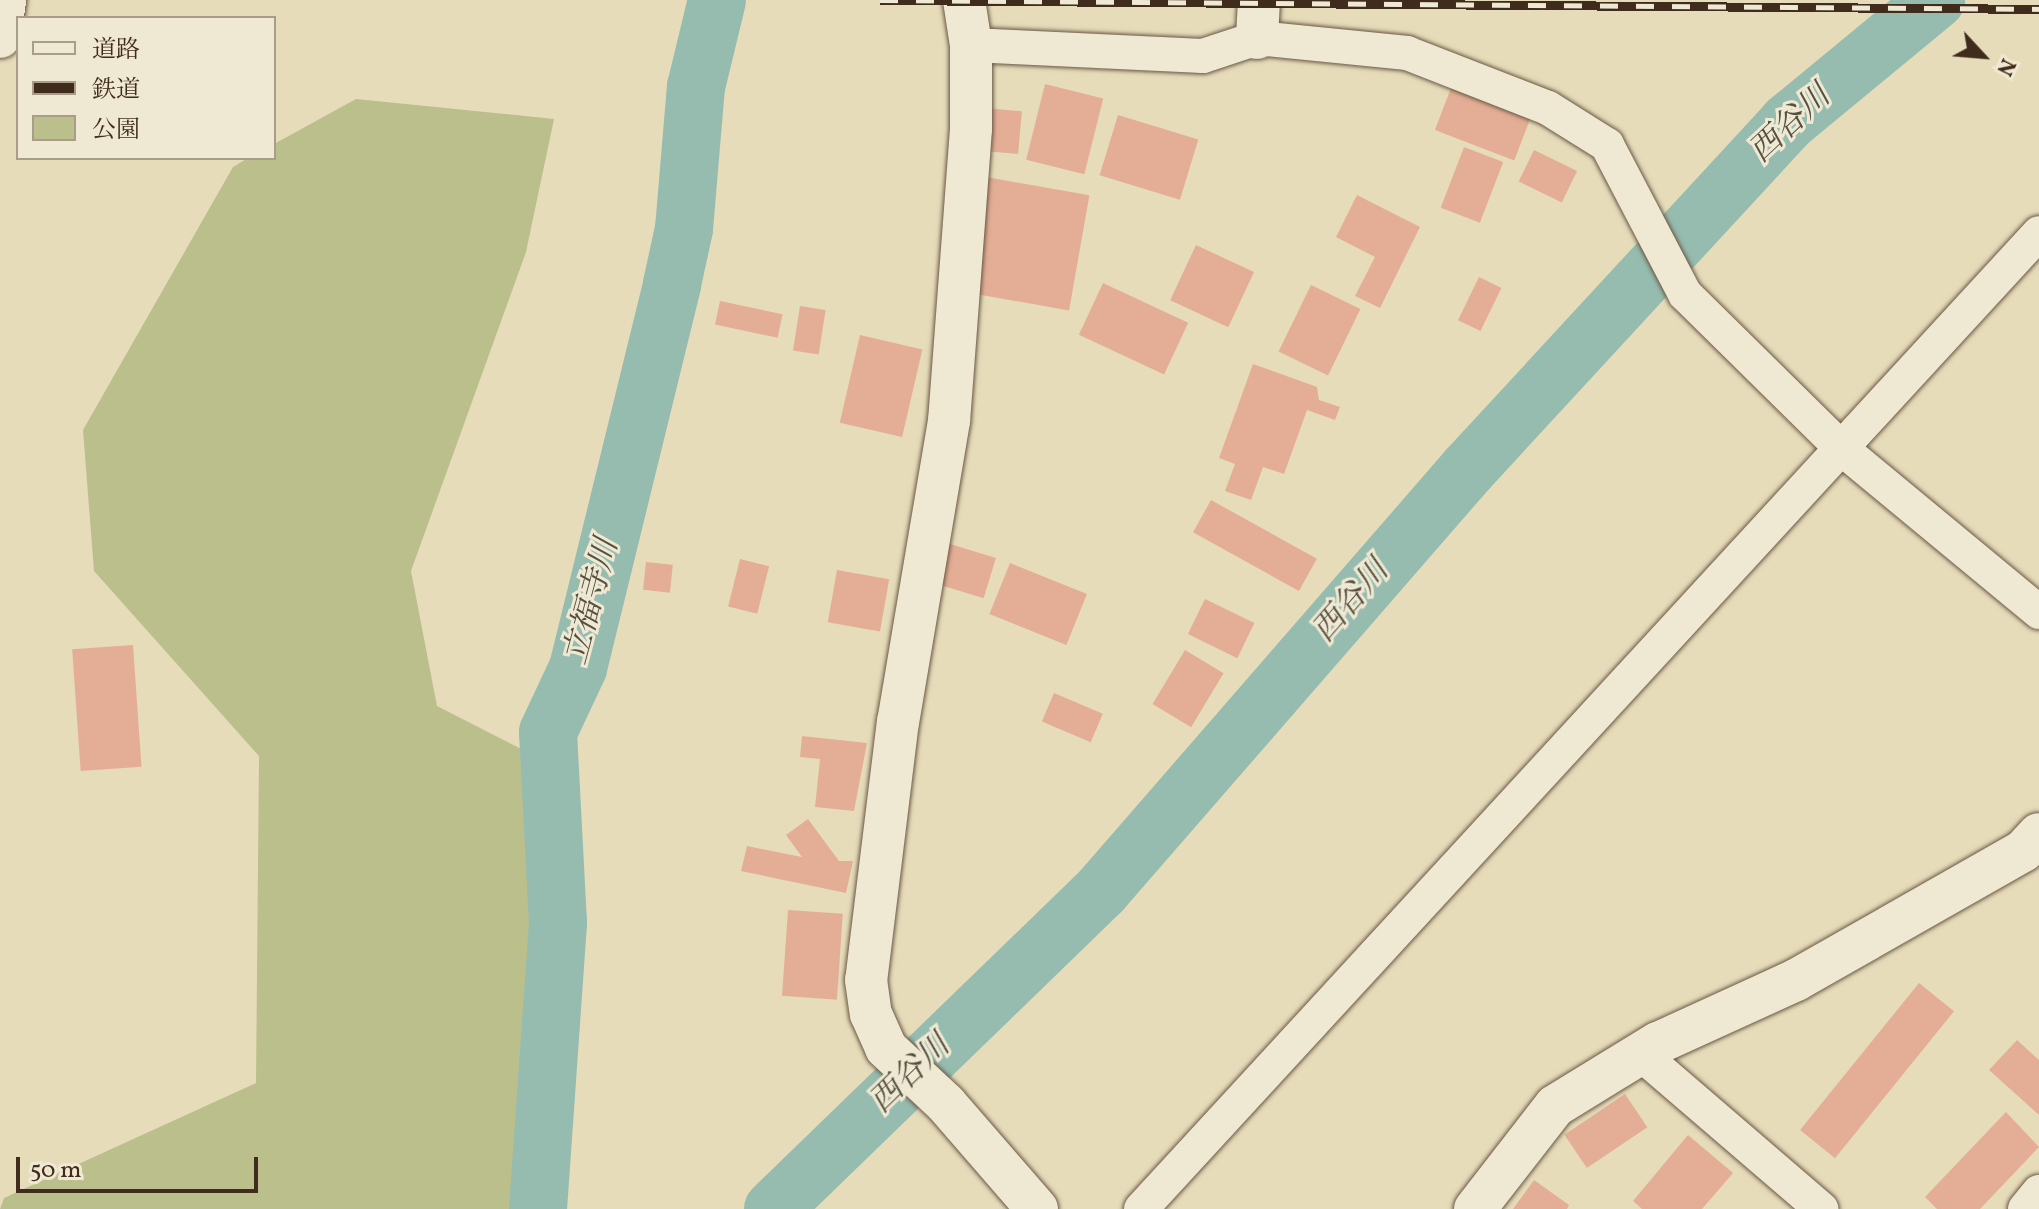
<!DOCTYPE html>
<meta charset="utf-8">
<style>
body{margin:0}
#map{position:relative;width:2039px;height:1209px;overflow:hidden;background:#e6dcba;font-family:Vollkorn,"Noto Serif JP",serif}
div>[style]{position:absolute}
.green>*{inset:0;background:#bbbf8c}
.river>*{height:58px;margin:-29px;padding:0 29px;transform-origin:29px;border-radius:29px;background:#96bcb0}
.building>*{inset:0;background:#e4ae96;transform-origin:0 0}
.roads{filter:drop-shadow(0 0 2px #6a5844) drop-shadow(0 0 2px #6a5844)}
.minor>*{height:34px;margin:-17px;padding:0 17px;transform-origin:17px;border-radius:17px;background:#efe8d2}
.tertiary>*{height:42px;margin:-21px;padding:0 21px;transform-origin:21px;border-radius:21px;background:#efe8d2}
.rail>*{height:9px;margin-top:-4.5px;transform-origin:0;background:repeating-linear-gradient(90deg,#efe8d2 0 18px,#402c1c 0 36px);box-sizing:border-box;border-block:2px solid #402c1c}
span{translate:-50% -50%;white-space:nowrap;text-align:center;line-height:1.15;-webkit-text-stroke:6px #efe8d2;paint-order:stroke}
.water-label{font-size:32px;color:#565041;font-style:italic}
.legend{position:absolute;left:16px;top:16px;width:260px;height:144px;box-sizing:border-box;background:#efe8d2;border:2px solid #a99d89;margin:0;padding:10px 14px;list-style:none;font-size:24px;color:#402c1c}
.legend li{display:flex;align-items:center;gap:16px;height:40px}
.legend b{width:40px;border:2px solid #a99d89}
.north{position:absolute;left:1943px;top:16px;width:80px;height:80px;-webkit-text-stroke:6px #efe8d2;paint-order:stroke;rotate:116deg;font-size:22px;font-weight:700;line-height:32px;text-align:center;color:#402c1c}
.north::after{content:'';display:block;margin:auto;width:28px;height:36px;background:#402c1c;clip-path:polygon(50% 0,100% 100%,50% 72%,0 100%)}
.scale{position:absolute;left:16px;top:1157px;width:242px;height:36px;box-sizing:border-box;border:4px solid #402c1c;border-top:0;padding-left:10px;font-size:24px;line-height:28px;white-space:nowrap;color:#402c1c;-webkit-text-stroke:6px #efe8d2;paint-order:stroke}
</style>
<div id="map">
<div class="green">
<div style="clip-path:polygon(356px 99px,554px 119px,526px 252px,411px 571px,437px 706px,547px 762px,543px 935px,514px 1209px,0 1209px,4px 1198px,256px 1083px,259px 756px,94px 571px,83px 430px,233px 167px,248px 158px,274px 158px,274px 144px)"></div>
</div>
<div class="river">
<div style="left:538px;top:1209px;width:287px;rotate:-86deg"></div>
<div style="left:558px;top:923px;width:191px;rotate:-93deg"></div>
<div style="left:548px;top:732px;width:71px;rotate:-64.9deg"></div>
<div style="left:578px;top:668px;width:395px;rotate:-76.2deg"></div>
<div style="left:672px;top:284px;width:56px;rotate:-77.7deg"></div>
<div style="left:684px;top:229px;width:143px;rotate:-85.2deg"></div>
<div style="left:696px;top:87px;width:89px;rotate:-76.4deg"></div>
<div style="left:773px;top:1209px;width:458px;rotate:-44.1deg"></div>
<div style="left:1102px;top:890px;width:558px;rotate:-49deg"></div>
<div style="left:1468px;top:469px;width:472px;rotate:-47.3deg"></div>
<div style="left:1788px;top:122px;width:192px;rotate:-39.5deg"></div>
</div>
<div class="building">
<div style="left:1045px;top:84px;width:60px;height:78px;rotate:14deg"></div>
<div style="left:1451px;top:88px;width:85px;height:45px;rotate:21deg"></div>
<div style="left:985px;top:108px;width:37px;height:43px;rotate:5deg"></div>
<div style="left:1118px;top:115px;width:84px;height:63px;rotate:17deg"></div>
<div style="left:1464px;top:147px;width:42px;height:65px;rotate:21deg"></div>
<div style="left:1534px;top:150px;width:48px;height:35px;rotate:26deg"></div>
<div style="left:986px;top:177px;width:105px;height:117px;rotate:10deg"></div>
<div style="clip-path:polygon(1357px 195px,1420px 227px,1380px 308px,1355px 296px,1375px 257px,1336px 237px)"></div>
<div style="left:1196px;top:245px;width:64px;height:61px;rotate:25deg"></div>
<div style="left:1479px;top:277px;width:25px;height:48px;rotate:26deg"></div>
<div style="left:1103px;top:283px;width:94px;height:57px;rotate:25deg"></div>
<div style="left:1311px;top:285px;width:55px;height:74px;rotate:26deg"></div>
<div style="left:720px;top:301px;width:64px;height:24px;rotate:12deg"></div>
<div style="left:800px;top:306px;width:26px;height:45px;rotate:9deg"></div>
<div style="left:860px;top:335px;width:64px;height:90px;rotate:13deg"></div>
<div style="clip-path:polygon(1253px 364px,1317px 387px,1319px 400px,1340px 407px,1335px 420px,1307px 410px,1284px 474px,1263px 467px,1251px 500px,1225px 491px,1235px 464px,1219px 458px)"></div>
<div style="left:1211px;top:500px;width:121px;height:37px;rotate:29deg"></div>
<div style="left:950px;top:544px;width:48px;height:42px;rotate:17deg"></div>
<div style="left:740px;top:559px;width:30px;height:49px;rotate:14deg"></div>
<div style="left:646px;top:562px;width:27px;height:28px;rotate:6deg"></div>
<div style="left:1010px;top:563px;width:83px;height:55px;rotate:22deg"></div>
<div style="left:837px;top:570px;width:53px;height:53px;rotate:10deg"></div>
<div style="left:1205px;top:599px;width:55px;height:39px;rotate:26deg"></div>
<div style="left:133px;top:645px;width:122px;height:61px;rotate:86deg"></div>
<div style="left:1185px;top:650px;width:45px;height:63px;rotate:31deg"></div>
<div style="left:1054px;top:693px;width:53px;height:31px;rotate:23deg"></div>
<div style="clip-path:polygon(802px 736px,867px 743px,854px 811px,815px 807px,820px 759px,800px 757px)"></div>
<div style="clip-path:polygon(808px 819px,839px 861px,853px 861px,846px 893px,741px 871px,747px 846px,802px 857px,786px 835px)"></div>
<div style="left:788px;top:910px;width:55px;height:86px;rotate:4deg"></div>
<div style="left:1919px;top:983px;width:45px;height:189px;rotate:39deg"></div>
<div style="clip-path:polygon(2017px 1040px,2039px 1060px,2039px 1115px,1989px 1070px)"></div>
<div style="left:1625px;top:1094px;width:40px;height:73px;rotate:56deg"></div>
<div style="clip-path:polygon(2006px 1112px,2039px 1147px,1980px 1209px,1937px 1209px,1925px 1197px)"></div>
<div style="clip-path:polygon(1688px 1135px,1733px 1173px,1702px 1209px,1642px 1209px,1633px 1201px)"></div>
<div style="clip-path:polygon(1534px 1180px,1569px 1205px,1567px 1209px,1513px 1209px)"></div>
</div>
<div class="roads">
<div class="minor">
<div style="left:971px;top:45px;width:232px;rotate:2.7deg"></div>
<div style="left:1203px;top:56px;width:57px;rotate:-18.4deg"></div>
<div style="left:1257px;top:38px;width:151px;rotate:5.7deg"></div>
<div style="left:1407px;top:53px;width:151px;rotate:21.3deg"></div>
<div style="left:1548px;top:108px;width:70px;rotate:32.1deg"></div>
<div style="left:1607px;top:145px;width:168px;rotate:62.4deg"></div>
<div style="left:1685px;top:294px;width:221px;rotate:44.6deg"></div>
<div style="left:1842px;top:449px;width:256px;rotate:39.6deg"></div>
<div style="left:1641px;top:1054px;width:238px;rotate:40.7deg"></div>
<div style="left:1141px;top:1209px;width:1326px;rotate:-47.38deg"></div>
<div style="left:2025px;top:1209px;width:22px;rotate:-51deg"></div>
</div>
<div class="tertiary">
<div style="left:964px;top:0;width:46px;rotate:81.2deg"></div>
<div style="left:971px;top:45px;width:84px;rotate:90deg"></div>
<div style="left:971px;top:129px;width:293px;rotate:94.3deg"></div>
<div style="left:949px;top:421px;width:304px;rotate:99.6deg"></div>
<div style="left:898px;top:721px;width:261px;rotate:97deg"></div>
<div style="left:866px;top:980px;width:34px;rotate:82deg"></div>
<div style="left:871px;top:1014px;width:37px;rotate:66deg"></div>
<div style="left:886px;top:1048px;width:82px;rotate:43deg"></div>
<div style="left:946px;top:1104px;width:139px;rotate:49.1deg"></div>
<div style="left:0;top:37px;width:37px;rotate:-82deg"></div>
<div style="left:1257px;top:38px;width:38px;rotate:-87deg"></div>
<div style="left:1475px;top:1209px;width:130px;rotate:-52.2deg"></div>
<div style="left:1555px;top:1106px;width:121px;rotate:-31.5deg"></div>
<div style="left:1658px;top:1043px;width:152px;rotate:-24.5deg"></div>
<div style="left:1796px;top:980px;width:261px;rotate:-29.6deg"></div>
<div style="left:2023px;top:851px;width:23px;rotate:-47deg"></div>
</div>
</div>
<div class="rail">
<div style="left:880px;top:0;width:1159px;rotate:0.44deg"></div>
</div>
<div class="water-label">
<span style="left:1791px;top:125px;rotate:-43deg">西谷川</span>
<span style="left:593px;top:602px;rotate:-75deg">立福寺川</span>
<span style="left:1352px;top:602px;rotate:-49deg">西谷川</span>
<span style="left:911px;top:1075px;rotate:-44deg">西谷川</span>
</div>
<ul class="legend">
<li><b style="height:10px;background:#efe8d2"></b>道路</li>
<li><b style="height:10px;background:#402c1c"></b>鉄道</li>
<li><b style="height:22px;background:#bbbf8c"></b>公園</li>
</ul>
<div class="north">N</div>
<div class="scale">50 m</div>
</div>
